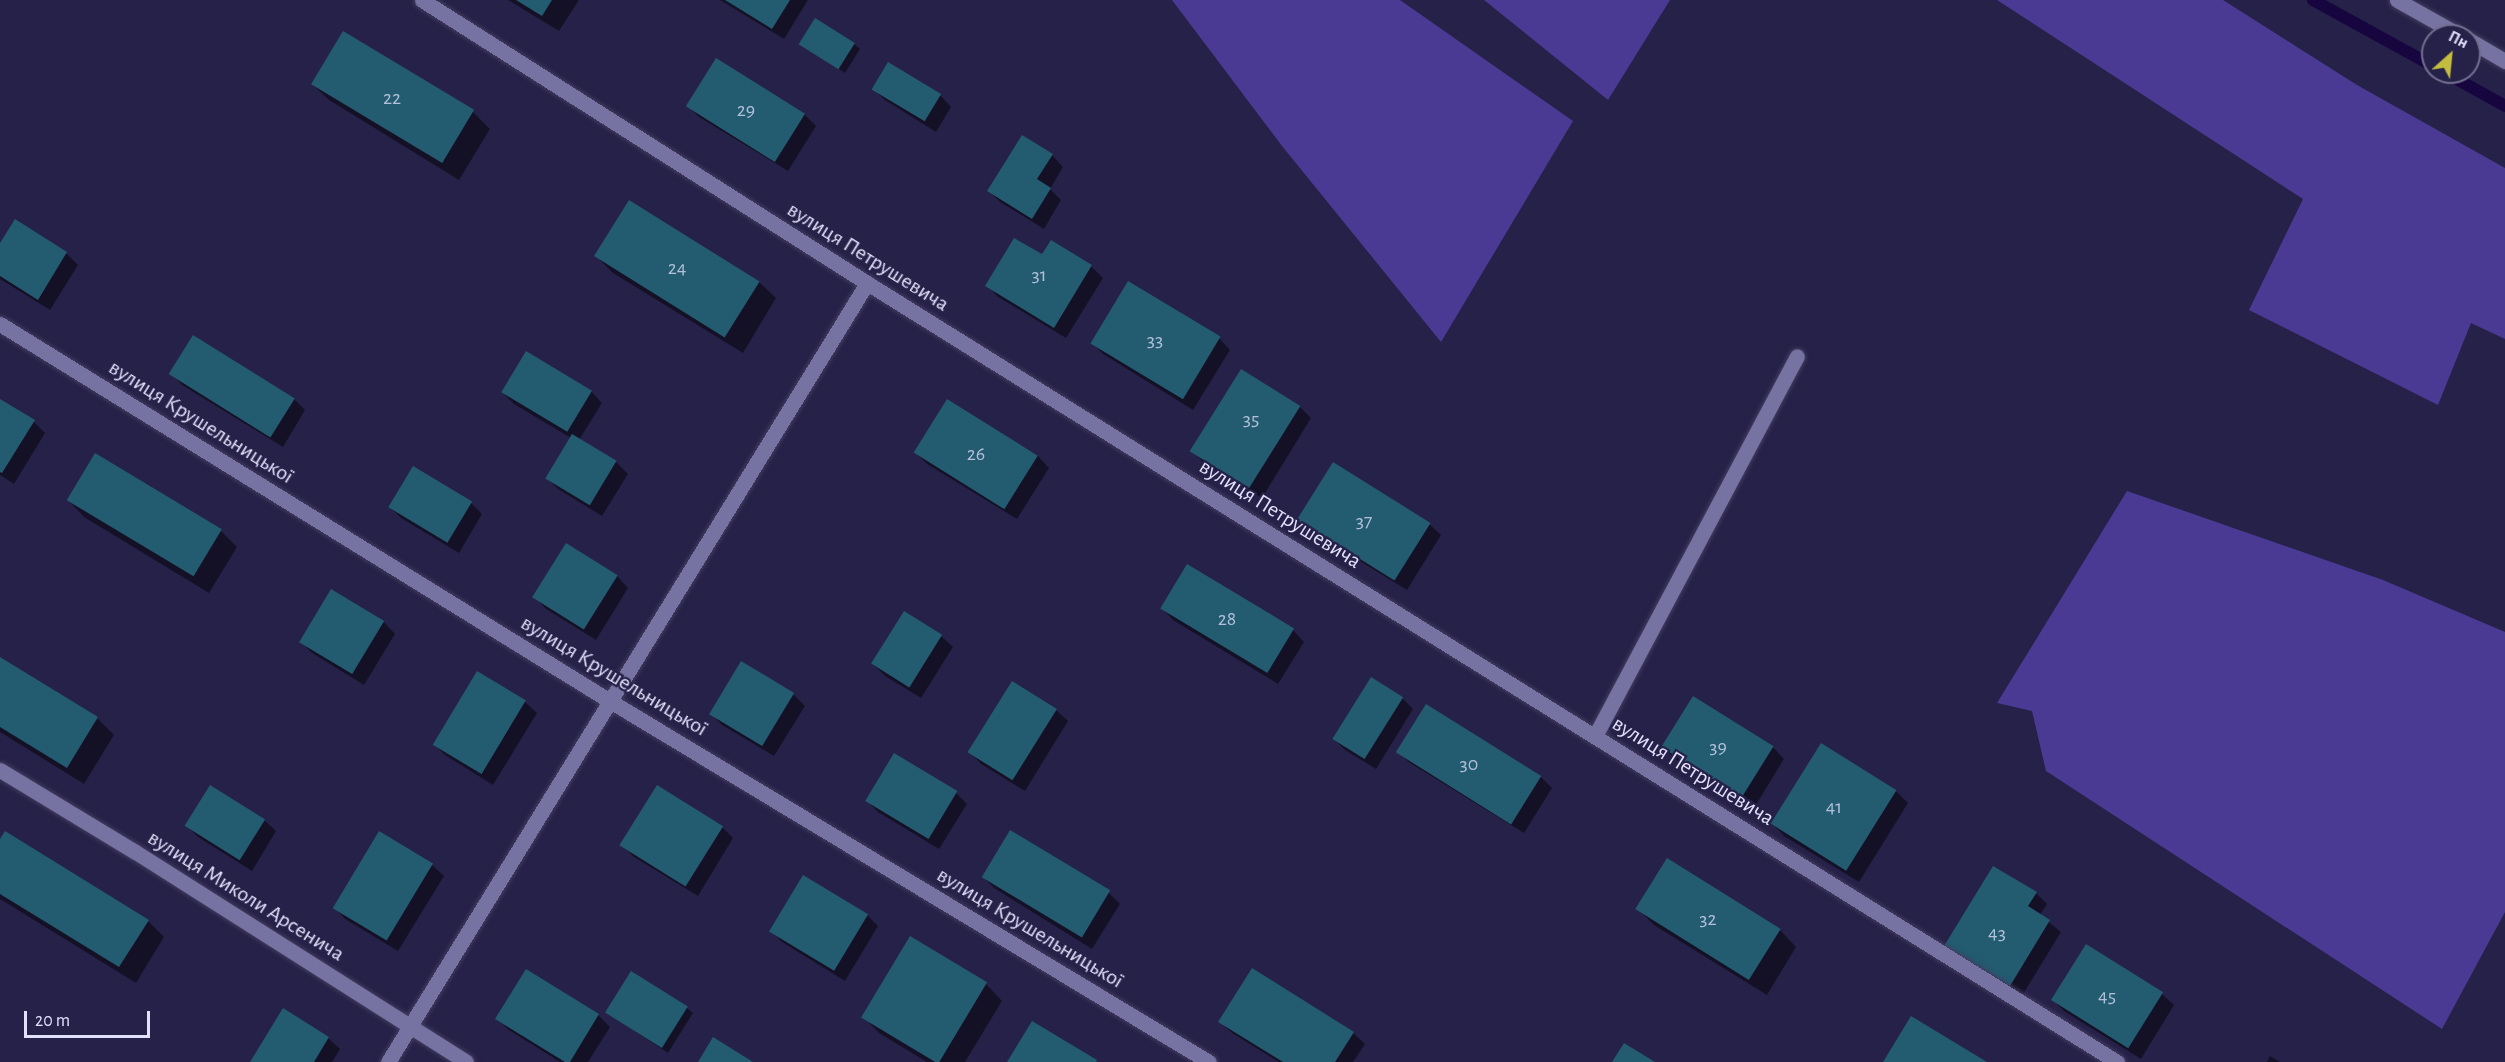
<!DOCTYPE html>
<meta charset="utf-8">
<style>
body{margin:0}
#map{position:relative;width:2505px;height:1062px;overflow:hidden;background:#262148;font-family:"Alegreya Sans",sans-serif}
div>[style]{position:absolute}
.green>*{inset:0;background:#4b3a94}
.shadow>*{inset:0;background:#0007}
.stream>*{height:12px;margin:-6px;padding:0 6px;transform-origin:6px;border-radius:6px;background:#170540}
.building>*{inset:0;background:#235b71;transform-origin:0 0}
.roads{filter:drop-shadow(0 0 2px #423c5f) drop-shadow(0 0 2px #423c5f)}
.service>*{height:15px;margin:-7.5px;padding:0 7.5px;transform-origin:7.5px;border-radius:7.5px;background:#7672a1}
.minor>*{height:15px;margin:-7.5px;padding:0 7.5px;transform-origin:7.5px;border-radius:7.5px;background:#7672a1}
span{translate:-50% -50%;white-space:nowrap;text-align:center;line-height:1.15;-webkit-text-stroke:4.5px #262148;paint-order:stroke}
.number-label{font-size:20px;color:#b2c0d9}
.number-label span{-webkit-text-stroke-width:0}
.street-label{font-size:22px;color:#e2e1fc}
.north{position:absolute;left:2421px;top:24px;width:60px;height:60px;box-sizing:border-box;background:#262148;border:2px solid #716e90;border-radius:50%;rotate:27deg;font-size:16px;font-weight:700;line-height:24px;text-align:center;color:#e2e1fc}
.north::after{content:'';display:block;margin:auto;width:21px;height:27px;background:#c2bd3f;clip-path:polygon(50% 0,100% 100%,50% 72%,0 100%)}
.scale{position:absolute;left:24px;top:1011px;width:126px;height:27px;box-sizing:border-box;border:3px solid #e2e1fc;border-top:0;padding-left:8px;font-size:18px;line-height:21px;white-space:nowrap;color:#e2e1fc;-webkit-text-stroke:4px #262148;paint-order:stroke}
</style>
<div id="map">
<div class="green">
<div style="clip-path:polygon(1172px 0,1400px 0,1573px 121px,1441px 342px,1282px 146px)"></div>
<div style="clip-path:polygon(1484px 0,1670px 0,1608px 100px)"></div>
<div style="clip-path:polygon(1997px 0,2223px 0,2357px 85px,2505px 168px,2505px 339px,2471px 323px,2438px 405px,2249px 310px,2303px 199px)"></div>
<div style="clip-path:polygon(2127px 491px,2383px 580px,2505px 632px,2505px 912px,2442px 1029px,2046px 771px,2032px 711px,1997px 703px)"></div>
</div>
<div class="shadow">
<div style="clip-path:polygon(508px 0,579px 0,559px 31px)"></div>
<div style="clip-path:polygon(720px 0,808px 0,784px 39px)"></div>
<div style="clip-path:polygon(801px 44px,854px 44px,860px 49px,845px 73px)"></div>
<div style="clip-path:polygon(716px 60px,804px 114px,816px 126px,788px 171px,699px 117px,688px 106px)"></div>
<div style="clip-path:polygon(312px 84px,473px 112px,490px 129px,459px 180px,329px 100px)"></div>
<div style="clip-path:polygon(873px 89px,940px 95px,951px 107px,936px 132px,885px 100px)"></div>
<div style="clip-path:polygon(1052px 155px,1063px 167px,1050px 189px,1061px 200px,1044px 229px,1000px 202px,989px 191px)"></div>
<div style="clip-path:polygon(15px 221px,67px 254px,78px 265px,50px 310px,0 279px,0 246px)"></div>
<div style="clip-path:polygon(1051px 242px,1091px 266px,1103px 278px,1066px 338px,998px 297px,987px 285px,1042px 256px)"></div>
<div style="clip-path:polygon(596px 256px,759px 282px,776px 298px,743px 353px,613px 273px)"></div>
<div style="clip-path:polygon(1219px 338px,1230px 350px,1193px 410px,1103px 354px,1092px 343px)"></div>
<div style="clip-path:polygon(171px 373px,294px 399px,305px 410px,283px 447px,182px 385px)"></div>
<div style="clip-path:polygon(591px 391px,602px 403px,579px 440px,616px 462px,628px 474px,602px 516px,558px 489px,547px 478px,571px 438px,514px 404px,502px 392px)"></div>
<div style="clip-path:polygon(0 401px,34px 422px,45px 433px,14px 484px,0 475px)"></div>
<div style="clip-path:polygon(948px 401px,1038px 456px,1049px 468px,1017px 519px,927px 464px,916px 453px)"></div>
<div style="clip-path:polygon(1300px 407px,1311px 418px,1262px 498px,1203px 462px,1192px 451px)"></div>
<div style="clip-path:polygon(413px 468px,471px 503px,482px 514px,459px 553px,401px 518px,390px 507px)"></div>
<div style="clip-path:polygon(68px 500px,221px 531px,237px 547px,209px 593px,84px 517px)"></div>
<div style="clip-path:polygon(1300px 520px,1429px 524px,1441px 535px,1407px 590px,1311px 531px)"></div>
<div style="clip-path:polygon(617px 576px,628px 588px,596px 640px,546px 609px,535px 597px)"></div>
<div style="clip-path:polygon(332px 591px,384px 622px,395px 634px,364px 685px,312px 653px,300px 641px)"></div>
<div style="clip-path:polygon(1162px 608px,1293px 630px,1304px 642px,1278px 684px,1173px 620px)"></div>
<div style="clip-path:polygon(941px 636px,953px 647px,921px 698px,885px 676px,873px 664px)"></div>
<div style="clip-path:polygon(0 659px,97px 718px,114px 735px,84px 784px,0 732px)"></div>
<div style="clip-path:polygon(742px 663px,793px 694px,805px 706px,774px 756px,722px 725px,711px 714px)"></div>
<div style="clip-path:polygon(1402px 698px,1413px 709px,1376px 769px,1345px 750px,1334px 739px)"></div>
<div style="clip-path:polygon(525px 702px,537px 713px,493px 785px,445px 755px,434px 744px)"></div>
<div style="clip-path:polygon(1426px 706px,1541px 777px,1552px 788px,1524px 833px,1410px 763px,1398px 752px)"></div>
<div style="clip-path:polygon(1056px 710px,1068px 721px,1025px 791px,981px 764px,970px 752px)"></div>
<div style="clip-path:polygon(1821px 745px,1896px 791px,1908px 803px,1859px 882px,1784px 836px,1773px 824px)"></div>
<div style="clip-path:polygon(1663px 747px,1773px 747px,1784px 759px,1754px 808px,1675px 759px)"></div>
<div style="clip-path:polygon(956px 793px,967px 804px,939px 849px,878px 812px,867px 801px)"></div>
<div style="clip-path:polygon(264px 820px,276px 831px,252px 871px,198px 837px,187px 826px)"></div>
<div style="clip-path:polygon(722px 827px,733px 838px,698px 896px,634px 857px,622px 845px)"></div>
<div style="clip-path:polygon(0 842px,148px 921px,164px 937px,136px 983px,0 899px)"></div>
<div style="clip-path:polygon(432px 865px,444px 876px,398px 951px,345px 919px,334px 907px)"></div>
<div style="clip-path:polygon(983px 877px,1109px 893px,1120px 904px,1092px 949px,994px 888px)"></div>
<div style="clip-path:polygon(2036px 893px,2047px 904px,2040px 915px,2061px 932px,2022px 996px,1958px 957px)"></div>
<div style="clip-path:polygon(1638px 909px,1780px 930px,1796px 947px,1767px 995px,1654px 925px)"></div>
<div style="clip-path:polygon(867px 915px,878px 926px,845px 981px,782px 942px,771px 930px)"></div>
<div style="clip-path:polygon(2086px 946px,2162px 994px,2174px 1005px,2141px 1059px,2064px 1011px,2053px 1000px)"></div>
<div style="clip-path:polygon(527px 971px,598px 1015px,610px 1027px,588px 1062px,560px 1062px,509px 1030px,497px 1019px)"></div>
<div style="clip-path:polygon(986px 984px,1002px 1001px,965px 1062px,927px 1062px,879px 1033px,863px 1016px)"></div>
<div style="clip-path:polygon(687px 1008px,693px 1013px,668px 1053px,607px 1013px)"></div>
<div style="clip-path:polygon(1220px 1022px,1353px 1033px,1365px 1044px,1353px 1062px,1279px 1062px,1232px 1033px)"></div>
<div style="clip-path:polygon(328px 1038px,340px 1049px,332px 1062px,252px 1062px)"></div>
<div style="clip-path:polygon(2270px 1056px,2280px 1062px,2267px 1062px)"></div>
</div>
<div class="stream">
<div style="left:2313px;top:0;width:137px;rotate:28.8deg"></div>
<div style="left:2444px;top:72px;width:70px;rotate:29.1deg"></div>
</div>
<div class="building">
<div style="clip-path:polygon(516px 0,552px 0,542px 16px)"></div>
<div style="clip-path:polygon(725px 0,790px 0,772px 29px)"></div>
<div style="left:815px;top:18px;width:47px;height:31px;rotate:32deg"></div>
<div style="left:343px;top:31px;width:153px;height:62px;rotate:31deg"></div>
<div style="left:716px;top:58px;width:105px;height:57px;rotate:32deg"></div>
<div style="left:888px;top:62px;width:62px;height:32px;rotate:31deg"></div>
<div style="clip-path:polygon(1022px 135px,1053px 154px,1037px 179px,1051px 188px,1032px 219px,987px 191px)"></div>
<div style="left:629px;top:200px;width:154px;height:66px;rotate:32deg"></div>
<div style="clip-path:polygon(15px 219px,67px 252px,38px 300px,0 276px,0 243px)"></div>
<div style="clip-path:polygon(1014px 238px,1042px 254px,1051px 240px,1092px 265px,1054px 328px,985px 286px)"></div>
<div style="left:1128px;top:281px;width:108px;height:73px;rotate:31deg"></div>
<div style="left:193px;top:335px;width:120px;height:46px;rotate:32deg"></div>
<div style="left:526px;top:351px;width:77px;height:48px;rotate:31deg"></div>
<div style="left:1241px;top:369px;width:70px;height:97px;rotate:32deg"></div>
<div style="clip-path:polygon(0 399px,35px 420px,2px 473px,0 472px)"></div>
<div style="left:947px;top:399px;width:107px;height:63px;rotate:32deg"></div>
<div style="left:572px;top:434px;width:52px;height:52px;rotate:31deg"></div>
<div style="left:95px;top:453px;width:148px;height:55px;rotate:31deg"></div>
<div style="left:1333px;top:462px;width:115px;height:68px;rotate:32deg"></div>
<div style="left:413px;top:466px;width:69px;height:48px;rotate:31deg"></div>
<div style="left:566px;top:543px;width:61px;height:64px;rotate:32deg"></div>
<div style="left:1187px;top:564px;width:125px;height:52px;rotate:31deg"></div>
<div style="left:331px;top:589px;width:62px;height:62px;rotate:31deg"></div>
<div style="left:904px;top:611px;width:45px;height:62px;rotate:32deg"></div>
<div style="clip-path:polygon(0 657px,98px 717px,67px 768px,0 727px)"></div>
<div style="left:741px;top:661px;width:62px;height:62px;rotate:31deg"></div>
<div style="left:477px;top:671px;width:57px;height:86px;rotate:31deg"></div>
<div style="left:1371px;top:677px;width:38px;height:73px;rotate:32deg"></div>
<div style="left:1012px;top:681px;width:53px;height:84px;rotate:32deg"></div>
<div style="left:1693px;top:696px;width:95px;height:60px;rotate:32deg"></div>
<div style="left:1426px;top:704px;width:136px;height:57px;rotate:32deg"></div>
<div style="left:1821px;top:743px;width:89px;height:95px;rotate:32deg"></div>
<div style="left:894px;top:753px;width:74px;height:56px;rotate:31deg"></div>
<div style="left:210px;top:785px;width:65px;height:48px;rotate:32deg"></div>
<div style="left:657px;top:785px;width:78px;height:71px;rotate:32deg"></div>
<div style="left:1010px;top:830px;width:117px;height:55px;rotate:31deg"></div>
<div style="clip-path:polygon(5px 831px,149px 920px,119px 967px,0 894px,0 839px)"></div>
<div style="left:379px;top:831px;width:63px;height:90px;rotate:31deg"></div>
<div style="left:1667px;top:858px;width:134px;height:60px;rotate:32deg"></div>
<div style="clip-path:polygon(1993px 866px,2037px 892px,2028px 906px,2050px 920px,2010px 986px,1944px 946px)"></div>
<div style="left:803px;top:875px;width:76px;height:66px;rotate:31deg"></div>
<div style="left:910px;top:936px;width:90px;height:95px;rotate:31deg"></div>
<div style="left:2086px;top:944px;width:91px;height:66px;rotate:32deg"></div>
<div style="clip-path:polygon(1252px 968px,1354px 1032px,1335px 1062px,1283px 1062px,1218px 1022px)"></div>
<div style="clip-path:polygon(526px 969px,599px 1014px,570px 1062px,565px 1062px,495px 1019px)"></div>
<div style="left:631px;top:971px;width:67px;height:49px;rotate:32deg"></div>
<div style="clip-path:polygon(283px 1008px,329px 1037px,314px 1062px,250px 1062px)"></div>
<div style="clip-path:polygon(1911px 1016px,1987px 1062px,1883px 1062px)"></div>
<div style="clip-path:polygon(1032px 1021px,1097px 1060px,1096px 1062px,1007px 1062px)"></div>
<div style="clip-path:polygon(713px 1037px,753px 1062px,698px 1062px)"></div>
<div style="clip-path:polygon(1624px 1043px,1655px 1062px,1612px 1062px)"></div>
</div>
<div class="roads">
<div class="service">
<div style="left:1595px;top:736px;width:430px;rotate:-62deg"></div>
</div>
<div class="minor">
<div style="left:422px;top:0;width:527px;rotate:32.45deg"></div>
<div style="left:867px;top:283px;width:1473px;rotate:31.93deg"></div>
<div style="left:2397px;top:0;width:73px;rotate:29.4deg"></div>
<div style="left:2469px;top:40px;width:42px;rotate:30.3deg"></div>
<div style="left:0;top:324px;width:717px;rotate:31.72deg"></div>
<div style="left:610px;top:701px;width:699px;rotate:31.08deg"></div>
<div style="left:0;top:770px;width:157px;rotate:31.2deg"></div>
<div style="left:134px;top:851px;width:393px;rotate:32.4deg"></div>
<div style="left:388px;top:1062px;width:914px;rotate:-58.41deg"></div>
</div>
</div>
<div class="number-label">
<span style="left:392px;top:98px">22</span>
<span style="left:746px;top:110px">29</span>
<span style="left:677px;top:268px">24</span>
<span style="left:1039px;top:275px">31</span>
<span style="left:1155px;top:340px">33</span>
<span style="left:1251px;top:419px">35</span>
<span style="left:976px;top:454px">26</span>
<span style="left:1364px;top:521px">37</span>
<span style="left:1227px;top:619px">28</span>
<span style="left:1718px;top:747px">39</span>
<span style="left:1469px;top:764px">30</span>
<span style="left:1834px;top:807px">41</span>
<span style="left:1708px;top:919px">32</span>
<span style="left:1997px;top:933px">43</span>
<span style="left:2107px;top:996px">45</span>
</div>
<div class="street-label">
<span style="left:868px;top:257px;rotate:32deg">вулиця Петрушевича</span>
<span style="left:201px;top:422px;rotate:32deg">вулиця Крушельницької</span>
<span style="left:1280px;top:514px;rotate:32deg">вулиця Петрушевича</span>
<span style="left:614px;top:676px;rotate:31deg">вулиця Крушельницької</span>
<span style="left:1693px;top:771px;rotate:32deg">вулиця Петрушевича</span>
<span style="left:246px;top:896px;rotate:32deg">вулиця Миколи Арсенича</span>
<span style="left:1030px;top:928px;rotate:31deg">вулиця Крушельницької</span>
</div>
<div class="north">Пн</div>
<div class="scale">20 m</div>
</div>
